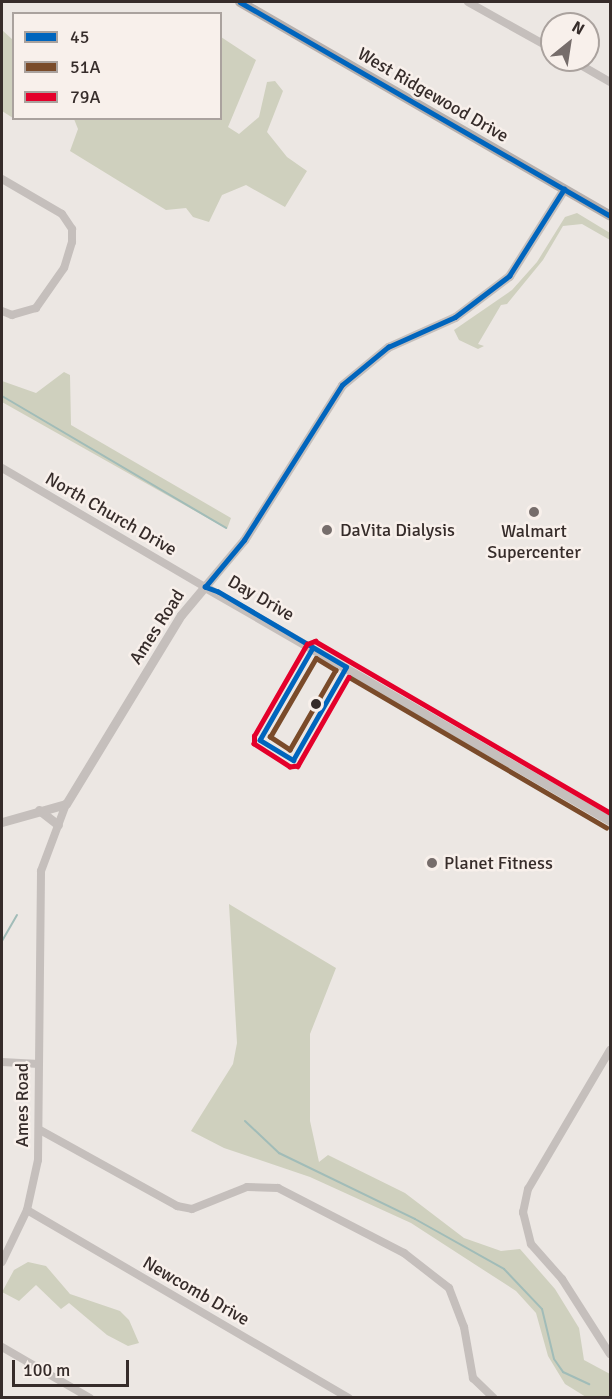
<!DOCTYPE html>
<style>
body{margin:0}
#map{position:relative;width:612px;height:1399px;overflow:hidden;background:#ece7e3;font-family:Signika,sans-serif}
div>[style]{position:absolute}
.green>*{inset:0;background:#cfd0be}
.stream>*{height:2px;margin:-1px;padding:0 1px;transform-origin:1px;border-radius:1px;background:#a1bcb8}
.minor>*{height:8px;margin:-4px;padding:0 4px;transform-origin:4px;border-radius:4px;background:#c5bfbc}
.tertiary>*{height:9px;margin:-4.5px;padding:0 4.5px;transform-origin:4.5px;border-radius:4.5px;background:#c5bfbc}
.secondary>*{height:10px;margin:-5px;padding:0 5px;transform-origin:5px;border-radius:5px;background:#b6afac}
.bus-1>*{height:4.5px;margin:-2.25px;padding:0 2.25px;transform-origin:2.25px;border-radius:2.25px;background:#0065bd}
.bus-2>*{height:4.5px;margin:-2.25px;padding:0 2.25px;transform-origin:2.25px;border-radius:2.25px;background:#7a4b2a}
.bus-3>*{height:4.5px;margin:-2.25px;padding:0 2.25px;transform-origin:2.25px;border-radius:2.25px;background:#e4002b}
.dots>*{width:16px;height:16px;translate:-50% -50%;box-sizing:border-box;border:3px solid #f8f0eb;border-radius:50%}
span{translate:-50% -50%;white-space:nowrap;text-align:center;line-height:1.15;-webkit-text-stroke:5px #f8f0eb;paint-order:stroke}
.street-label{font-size:18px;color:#362c2a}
.poi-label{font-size:18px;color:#362c2a}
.left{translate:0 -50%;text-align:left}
.frame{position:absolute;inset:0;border:3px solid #362c2a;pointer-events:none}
.legend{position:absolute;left:12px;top:12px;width:210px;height:108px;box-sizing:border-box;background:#f8f0eb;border:2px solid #aaa29e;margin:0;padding:8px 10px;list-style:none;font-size:18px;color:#362c2a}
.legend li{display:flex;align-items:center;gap:12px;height:30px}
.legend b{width:30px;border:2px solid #aaa29e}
.north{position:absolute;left:540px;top:12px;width:60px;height:60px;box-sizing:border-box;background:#f8f0eb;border:2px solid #aaa29e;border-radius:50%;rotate:30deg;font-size:16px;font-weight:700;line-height:24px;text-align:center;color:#362c2a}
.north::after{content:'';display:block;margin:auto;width:21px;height:27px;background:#766d6b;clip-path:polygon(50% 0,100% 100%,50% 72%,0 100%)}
.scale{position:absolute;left:12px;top:1360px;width:117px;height:27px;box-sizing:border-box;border:3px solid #362c2a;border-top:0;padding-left:8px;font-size:18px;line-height:21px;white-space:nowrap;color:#362c2a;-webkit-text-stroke:4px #f8f0eb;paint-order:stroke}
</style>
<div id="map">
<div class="green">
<div style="clip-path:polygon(2px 30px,13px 40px,13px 118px,2px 111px)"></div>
<div style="clip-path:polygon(221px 37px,256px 60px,228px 127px,239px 134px,259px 117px,267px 82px,275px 81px,283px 91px,267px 132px,287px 157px,307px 171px,285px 207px,246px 185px,222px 195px,209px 222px,193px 217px,186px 208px,166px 210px,70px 151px,78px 129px,74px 119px,220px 118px)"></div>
<div style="clip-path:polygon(577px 213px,610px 233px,610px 240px,582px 224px,563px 226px,543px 260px,507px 304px,501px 305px,478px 344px,484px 346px,478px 349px,459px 340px,454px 330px,512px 290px,537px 262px,565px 217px)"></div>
<div style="clip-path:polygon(64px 372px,70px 375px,71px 425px,231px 518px,227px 529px,2px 402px,2px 381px,36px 393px)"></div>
<div style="clip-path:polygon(229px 904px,336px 968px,310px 1034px,310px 1121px,319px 1162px,328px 1155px,405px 1193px,464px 1238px,501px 1251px,520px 1249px,555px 1289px,579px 1328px,584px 1360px,610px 1374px,610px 1397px,586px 1397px,565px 1384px,548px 1356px,536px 1313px,516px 1291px,411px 1223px,310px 1177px,224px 1148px,191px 1131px,233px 1064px,237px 1043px)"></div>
<div style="clip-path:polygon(28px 1262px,46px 1266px,70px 1294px,120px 1311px,129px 1320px,139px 1343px,128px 1346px,107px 1335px,69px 1303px,61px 1309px,36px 1285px,19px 1301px,2px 1292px,14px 1270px)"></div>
</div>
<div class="stream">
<div style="left:2px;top:396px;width:260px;rotate:30.5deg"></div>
<div style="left:2px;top:941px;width:30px;rotate:-60deg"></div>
<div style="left:245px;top:1121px;width:47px;rotate:43.3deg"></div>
<div style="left:279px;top:1153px;width:151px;rotate:25.9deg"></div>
<div style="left:415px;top:1219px;width:102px;rotate:29.3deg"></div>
<div style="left:504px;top:1269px;width:55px;rotate:46.5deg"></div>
<div style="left:542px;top:1309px;width:51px;rotate:76.5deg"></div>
<div style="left:554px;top:1359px;width:16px;rotate:55deg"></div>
<div style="left:563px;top:1372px;width:29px;rotate:25deg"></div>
</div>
<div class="minor">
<div style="left:468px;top:2px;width:96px;rotate:29.2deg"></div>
<div style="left:572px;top:60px;width:44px;rotate:30.1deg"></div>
<div style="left:2px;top:179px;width:69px;rotate:30.3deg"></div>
<div style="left:62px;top:214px;width:18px;rotate:56deg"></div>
<div style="left:72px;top:229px;width:13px;rotate:90deg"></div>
<div style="left:72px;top:242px;width:27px;rotate:107deg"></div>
<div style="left:64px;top:268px;width:49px;rotate:125deg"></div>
<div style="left:36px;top:308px;width:25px;rotate:164deg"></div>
<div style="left:12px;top:315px;width:11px;rotate:-158deg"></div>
<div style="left:2px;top:468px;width:235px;rotate:30.4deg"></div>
<div style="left:610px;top:1050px;width:161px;rotate:120.5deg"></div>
<div style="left:528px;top:1189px;width:24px;rotate:102deg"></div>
<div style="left:523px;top:1212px;width:33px;rotate:76deg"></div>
<div style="left:531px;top:1244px;width:47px;rotate:48.5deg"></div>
<div style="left:562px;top:1279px;width:89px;rotate:57.4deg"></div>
<div style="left:2px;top:1062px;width:37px;rotate:3deg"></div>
<div style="left:40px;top:1130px;width:157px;rotate:29deg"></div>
<div style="left:177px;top:1206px;width:15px;rotate:11deg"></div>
<div style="left:192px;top:1209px;width:59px;rotate:-21.8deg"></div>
<div style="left:247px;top:1187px;width:31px;rotate:2deg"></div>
<div style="left:278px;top:1188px;width:142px;rotate:27.3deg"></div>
<div style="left:404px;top:1253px;width:57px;rotate:37.9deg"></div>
<div style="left:449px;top:1288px;width:42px;rotate:69deg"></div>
<div style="left:464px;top:1327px;width:52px;rotate:80deg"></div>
<div style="left:473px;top:1378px;width:29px;rotate:44deg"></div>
<div style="left:27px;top:1210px;width:373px;rotate:30.3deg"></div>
<div style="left:2px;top:1262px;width:58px;rotate:-64.3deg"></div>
<div style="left:27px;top:1210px;width:51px;rotate:-77.6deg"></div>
<div style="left:38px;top:1160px;width:289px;rotate:-89.4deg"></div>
<div style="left:41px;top:871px;width:72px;rotate:-69.5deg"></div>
<div style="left:2px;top:1347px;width:102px;rotate:30.1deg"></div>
</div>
<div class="tertiary">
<div style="left:205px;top:587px;width:468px;rotate:30deg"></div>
<div style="left:39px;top:810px;width:24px;rotate:38deg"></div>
<div style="left:2px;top:822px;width:66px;rotate:-15.7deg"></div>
<div style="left:66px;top:804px;width:221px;rotate:-58.7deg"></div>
<div style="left:181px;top:615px;width:98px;rotate:-50deg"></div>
<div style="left:244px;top:540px;width:183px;rotate:-57.7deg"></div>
<div style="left:342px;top:385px;width:60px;rotate:-39.6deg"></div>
<div style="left:388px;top:347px;width:73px;rotate:-24.1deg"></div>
<div style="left:455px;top:317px;width:68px;rotate:-37.2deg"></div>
<div style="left:509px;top:276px;width:103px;rotate:-57.7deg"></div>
</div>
<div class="secondary">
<div style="left:240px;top:2px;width:427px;rotate:30deg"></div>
</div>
<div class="bus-1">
<div style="left:240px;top:2px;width:427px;rotate:30deg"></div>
<div style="left:313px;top:648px;width:106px;rotate:119.9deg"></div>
<div style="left:260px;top:740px;width:39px;rotate:31deg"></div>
<div style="left:293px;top:760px;width:107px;rotate:-60.3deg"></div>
<div style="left:346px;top:667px;width:148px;rotate:-149.6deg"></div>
<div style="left:218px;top:592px;width:14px;rotate:-159deg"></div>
<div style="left:205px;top:587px;width:61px;rotate:-50.3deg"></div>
<div style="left:244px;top:540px;width:183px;rotate:-57.7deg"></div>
<div style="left:342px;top:385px;width:60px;rotate:-39.6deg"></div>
<div style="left:388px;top:347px;width:73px;rotate:-24.1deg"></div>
<div style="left:455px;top:317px;width:68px;rotate:-37.2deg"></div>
<div style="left:509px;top:276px;width:103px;rotate:-57.7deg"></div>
</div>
<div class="bus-2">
<div style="left:316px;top:658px;width:23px;rotate:31deg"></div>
<div style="left:336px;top:670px;width:92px;rotate:119.9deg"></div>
<div style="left:290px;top:750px;width:24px;rotate:-147deg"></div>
<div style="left:270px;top:737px;width:91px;rotate:-59.8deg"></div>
<div style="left:349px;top:677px;width:298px;rotate:30.3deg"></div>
</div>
<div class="bus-3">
<div style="left:349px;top:677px;width:103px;rotate:119.8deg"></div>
<div style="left:298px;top:766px;width:8px;rotate:173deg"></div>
<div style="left:290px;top:767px;width:43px;rotate:-147.4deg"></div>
<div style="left:254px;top:744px;width:8px;rotate:-90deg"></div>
<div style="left:254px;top:736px;width:106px;rotate:-60.1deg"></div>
<div style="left:307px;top:644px;width:9px;rotate:-21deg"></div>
<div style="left:315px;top:641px;width:341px;rotate:30.2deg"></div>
</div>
<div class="dots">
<div style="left:534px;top:512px;background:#766d6b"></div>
<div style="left:327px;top:530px;background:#766d6b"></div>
<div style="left:316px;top:704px;background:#362c2a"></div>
<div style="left:432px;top:863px;background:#766d6b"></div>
</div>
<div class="street-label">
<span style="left:433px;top:95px;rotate:30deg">West Ridgewood Drive</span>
<span style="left:111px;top:514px;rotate:30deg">North Church Drive</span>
<span style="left:261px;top:598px;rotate:30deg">Day Drive</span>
<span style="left:157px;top:627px;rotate:-57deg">Ames Road</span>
<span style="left:22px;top:1105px;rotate:-90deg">Ames Road</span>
<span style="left:196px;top:1291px;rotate:30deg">Newcomb Drive</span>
</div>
<div class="poi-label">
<span class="left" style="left:340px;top:530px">DaVita Dialysis</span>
<span style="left:534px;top:542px">Walmart<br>Supercenter</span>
<span class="left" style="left:444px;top:863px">Planet Fitness</span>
</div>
<div class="frame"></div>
<ul class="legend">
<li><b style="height:8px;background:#0065bd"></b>45</li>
<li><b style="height:8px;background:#7a4b2a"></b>51A</li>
<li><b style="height:8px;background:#e4002b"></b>79A</li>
</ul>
<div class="north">N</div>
<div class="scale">100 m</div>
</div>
